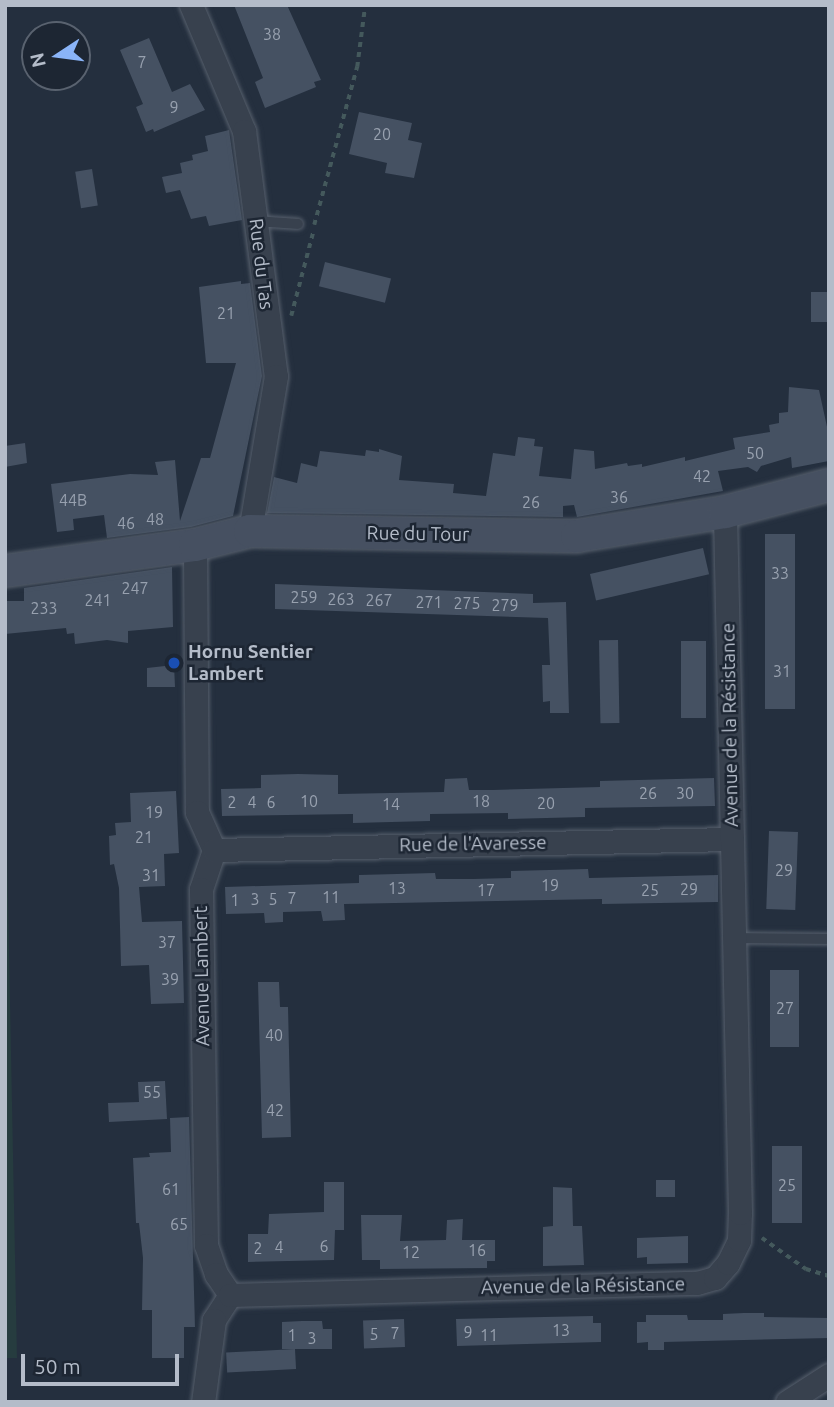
<!DOCTYPE html>
<meta charset="utf-8">
<style>
body{margin:0}
#map{position:relative;width:834px;height:1407px;overflow:hidden;background:#242f3e;font-family:Ubuntu,sans-serif}
div>[style]{position:absolute}
.green>*{inset:0;background:#263c3f}
.building>*{inset:0;background:#455162;transform-origin:0 0}
.path>*{height:3.5px;margin-top:-1.75px;transform-origin:0;background:repeating-linear-gradient(90deg,#44595c 0 5px,transparent 0 10px)}
.roads{filter:drop-shadow(0 0 2px #565f6c) drop-shadow(0 0 2px #565f6c)}
.lane>*{height:10px;margin:-5px;padding:0 5px;transform-origin:5px;border-radius:5px;background:#38414e}
.street>*{height:23px;margin:-11.5px;padding:0 11.5px;transform-origin:11.5px;border-radius:11.5px;background:#38414e}
.secondary>*{height:32px;margin:-16px;padding:0 16px;transform-origin:16px;border-radius:16px;background:#465061}
.dots>*{width:19px;height:19px;translate:-50% -50%;box-sizing:border-box;border:4px solid #1d2633;border-radius:50%}
span{translate:-50% -50%;white-space:nowrap;text-align:center;line-height:1.15;-webkit-text-stroke:5px #1d2633;paint-order:stroke}
.number-label{font-size:16px;color:#98a1af}
.number-label span{-webkit-text-stroke-width:0}
.street-label{font-size:19px;color:#b4bcc9}
.poi-label{font-size:19px;color:#b4bcc9;font-weight:700}
.left{translate:0 -50%;text-align:left}
.frame{position:absolute;inset:0;border:7px solid #b4bcc9;pointer-events:none}
.north{position:absolute;left:21px;top:21px;width:70px;height:70px;box-sizing:border-box;background:#1d2633;border:2px solid #59626f;border-radius:50%;rotate:257deg;font-size:19px;font-weight:700;line-height:28px;text-align:center;color:#b4bcc9}
.north::after{content:'';display:block;margin:auto;width:24px;height:32px;background:#8ab4f8;clip-path:polygon(50% 0,100% 100%,50% 72%,0 100%)}
.scale{position:absolute;left:21px;top:1354px;width:158px;height:32px;box-sizing:border-box;border:4px solid #b4bcc9;border-top:0;padding-left:9px;font-size:21px;line-height:24px;white-space:nowrap;color:#b4bcc9;-webkit-text-stroke:5px #1d2633;paint-order:stroke}
</style>
<div id="map">
<div class="green">
<div style="clip-path:polygon(5px 797px,6px 797px,17px 1358px,5px 1358px)"></div>
</div>
<div class="building">
<div style="clip-path:polygon(234px 5px,287px 5px,321px 80px,314px 82px,316px 87px,265px 108px,255px 82px,263px 78px)"></div>
<div style="clip-path:polygon(149px 38px,172px 92px,190px 84px,205px 110px,154px 132px,153px 129px,146px 132px,136px 107px,143px 104px,120px 50px)"></div>
<div style="clip-path:polygon(359px 112px,412px 123px,408px 140px,422px 143px,414px 178px,385px 173px,387px 163px,349px 154px)"></div>
<div style="clip-path:polygon(229px 130px,242px 220px,209px 226px,206px 216px,191px 219px,180px 190px,166px 193px,162px 177px,182px 173px,180px 163px,193px 160px,192px 155px,208px 151px,205px 136px)"></div>
<div style="left:92px;top:169px;width:37px;height:17px;rotate:81deg"></div>
<div style="left:325px;top:262px;width:68px;height:25px;rotate:14deg"></div>
<div style="clip-path:polygon(241px 281px,241px 284px,250px 283px,262px 376px,233px 516px,191px 527px,107px 538px,104px 515px,73px 519px,74px 530px,57px 532px,51px 484px,130px 474px,158px 475px,155px 462px,175px 460px,180px 521px,201px 458px,210px 458px,236px 363px,206px 363px,199px 287px)"></div>
<div style="left:811px;top:292px;width:17px;height:30px"></div>
<div style="clip-path:polygon(789px 387px,819px 390px,829px 436px,829px 461px,792px 468px,791px 457px,761px 466px,757px 472px,748px 467px,718px 471px,723px 491px,577px 517px,574px 505px,563px 506px,563px 517px,267px 513px,274px 477px,297px 483px,301px 463px,317px 467px,320px 451px,365px 456px,366px 450px,379px 452px,379px 449px,402px 456px,399px 480px,454px 484px,453px 493px,486px 496px,493px 453px,515px 456px,518px 437px,535px 439px,534px 446px,543px 447px,539px 476px,571px 479px,574px 449px,594px 451px,595px 469px,627px 463px,628px 466px,642px 464px,642px 467px,685px 457px,685px 461px,735px 449px,733px 438px,770px 432px,769px 425px,779px 423px,779px 413px,788px 412px)"></div>
<div style="clip-path:polygon(25px 443px,27px 463px,5px 467px,5px 446px)"></div>
<div style="left:765px;top:534px;width:30px;height:175px"></div>
<div style="left:703px;top:548px;width:27px;height:116px;rotate:77deg"></div>
<div style="clip-path:polygon(172px 567px,173px 627px,128px 631px,128px 643px,107px 640px,75px 644px,74px 633px,67px 634px,66px 628px,5px 634px,5px 601px,24px 601px,24px 588px)"></div>
<div style="clip-path:polygon(275px 584px,533px 594px,533px 603px,566px 602px,569px 713px,550px 713px,550px 701px,543px 702px,542px 665px,550px 665px,548px 618px,275px 609px)"></div>
<div style="left:618px;top:640px;width:83px;height:19px;rotate:89deg"></div>
<div style="left:681px;top:641px;width:25px;height:77px"></div>
<div style="clip-path:polygon(174px 665px,175px 687px,147px 687px,147px 668px)"></div>
<div style="clip-path:polygon(298px 774px,338px 775px,338px 794px,444px 792px,445px 779px,467px 778px,469px 790px,493px 790px,600px 787px,600px 781px,714px 778px,715px 806px,585px 808px,585px 817px,508px 819px,508px 813px,430px 814px,430px 821px,353px 823px,353px 814px,222px 816px,221px 789px,261px 788px,261px 775px)"></div>
<div style="clip-path:polygon(176px 791px,179px 853px,164px 854px,165px 886px,139px 887px,142px 922px,182px 921px,184px 1003px,151px 1004px,149px 965px,121px 966px,119px 888px,114px 864px,110px 865px,109px 836px,116px 835px,115px 823px,131px 822px,130px 793px)"></div>
<div style="left:769px;top:831px;width:29px;height:78px;rotate:2deg"></div>
<div style="clip-path:polygon(588px 869px,589px 878px,718px 875px,718px 902px,602px 904px,602px 899px,344px 904px,345px 920px,323px 921px,321px 911px,283px 912px,283px 922px,265px 923px,264px 913px,226px 914px,225px 887px,359px 883px,359px 875px,435px 873px,436px 879px,473px 879px,511px 878px,511px 871px)"></div>
<div style="left:770px;top:970px;width:29px;height:77px"></div>
<div style="clip-path:polygon(258px 982px,279px 982px,280px 1007px,288px 1007px,291px 1137px,262px 1138px)"></div>
<div style="clip-path:polygon(165px 1081px,167px 1119px,109px 1122px,108px 1103px,139px 1102px,138px 1082px)"></div>
<div style="clip-path:polygon(189px 1117px,195px 1327px,184px 1327px,184px 1358px,152px 1358px,152px 1310px,142px 1310px,143px 1258px,139px 1223px,136px 1223px,133px 1158px,150px 1157px,149px 1153px,171px 1152px,170px 1118px)"></div>
<div style="left:772px;top:1146px;width:30px;height:77px"></div>
<div style="left:656px;top:1180px;width:19px;height:17px"></div>
<div style="clip-path:polygon(324px 1182px,344px 1182px,344px 1230px,335px 1230px,334px 1260px,248px 1262px,248px 1234px,268px 1234px,269px 1214px,324px 1212px)"></div>
<div style="clip-path:polygon(553px 1187px,572px 1188px,573px 1226px,582px 1226px,584px 1265px,543px 1266px,543px 1227px,553px 1226px)"></div>
<div style="clip-path:polygon(361px 1215px,402px 1215px,400px 1241px,446px 1240px,447px 1220px,463px 1219px,462px 1240px,495px 1240px,495px 1261px,487px 1261px,487px 1268px,380px 1269px,380px 1260px,362px 1260px)"></div>
<div style="clip-path:polygon(688px 1236px,688px 1263px,647px 1264px,647px 1257px,637px 1258px,637px 1238px)"></div>
<div style="clip-path:polygon(744px 1313px,764px 1313px,764px 1317px,829px 1318px,829px 1338px,664px 1342px,664px 1350px,648px 1350px,648px 1342px,637px 1343px,637px 1322px,646px 1322px,646px 1315px,687px 1315px,688px 1320px,723px 1320px,723px 1314px)"></div>
<div style="clip-path:polygon(593px 1316px,593px 1323px,601px 1323px,601px 1342px,457px 1346px,456px 1319px)"></div>
<div style="left:404px;top:1319px;width:28px;height:41px;rotate:88deg"></div>
<div style="clip-path:polygon(302px 1321px,322px 1321px,323px 1329px,332px 1329px,332px 1349px,282px 1349px,282px 1322px)"></div>
<div style="left:295px;top:1349px;width:20px;height:69px;rotate:87deg"></div>
</div>
<div class="path">
<div style="left:314px;top:225px;width:164px;rotate:-74.8deg"></div>
<div style="left:357px;top:67px;width:63px;rotate:-82.6deg"></div>
<div style="left:291px;top:316px;width:87px;rotate:-75.3deg"></div>
<div style="left:762px;top:1238px;width:54px;rotate:35.2deg"></div>
<div style="left:806px;top:1269px;width:24px;rotate:17deg"></div>
</div>
<div class="roads">
<div class="lane">
<div style="left:256px;top:221px;width:42px;rotate:4.1deg"></div>
<div style="left:735px;top:938px;width:94px;rotate:0.6deg"></div>
</div>
<div class="street">
<div style="left:191px;top:5px;width:137px;rotate:67.2deg"></div>
<div style="left:244px;top:131px;width:247px;rotate:82.6deg"></div>
<div style="left:276px;top:376px;width:157px;rotate:99.5deg"></div>
<div style="left:195px;top:545px;width:267px;rotate:89.6deg"></div>
<div style="left:197px;top:812px;width:42px;rotate:65.9deg"></div>
<div style="left:214px;top:850px;width:41px;rotate:108.4deg"></div>
<div style="left:201px;top:889px;width:356px;rotate:89.2deg"></div>
<div style="left:206px;top:1245px;width:31px;rotate:71deg"></div>
<div style="left:216px;top:1274px;width:25px;rotate:56deg"></div>
<div style="left:230px;top:1295px;width:30px;rotate:123deg"></div>
<div style="left:214px;top:1320px;width:83px;rotate:97.6deg"></div>
<div style="left:214px;top:850px;width:518px;rotate:-1.22deg"></div>
<div style="left:230px;top:1295px;width:467px;rotate:-1.5deg"></div>
<div style="left:697px;top:1283px;width:19px;rotate:-16deg"></div>
<div style="left:715px;top:1278px;width:20px;rotate:-49deg"></div>
<div style="left:728px;top:1263px;width:25px;rotate:-64deg"></div>
<div style="left:739px;top:1240px;width:27px;rotate:-88deg"></div>
<div style="left:740px;top:1213px;width:701px;rotate:-91.23deg"></div>
<div style="left:787px;top:1402px;width:50px;rotate:-32.7deg"></div>
</div>
<div class="secondary">
<div style="left:5px;top:571px;width:192px;rotate:-7.8deg"></div>
<div style="left:195px;top:545px;width:57px;rotate:-14.3deg"></div>
<div style="left:250px;top:531px;width:327px;rotate:0.9deg"></div>
<div style="left:577px;top:536px;width:150px;rotate:-9.2deg"></div>
<div style="left:725px;top:512px;width:107px;rotate:-14.6deg"></div>
</div>
</div>
<div class="dots">
<div style="left:174px;top:663px;background:#1a4fb4"></div>
</div>
<div class="number-label">
<span style="left:272px;top:34px">38</span>
<span style="left:142px;top:62px">7</span>
<span style="left:174px;top:107px">9</span>
<span style="left:382px;top:134px">20</span>
<span style="left:226px;top:313px">21</span>
<span style="left:755px;top:453px">50</span>
<span style="left:702px;top:476px">42</span>
<span style="left:619px;top:497px">36</span>
<span style="left:73px;top:500px">44B</span>
<span style="left:531px;top:502px">26</span>
<span style="left:155px;top:519px">48</span>
<span style="left:126px;top:523px">46</span>
<span style="left:780px;top:573px">33</span>
<span style="left:135px;top:588px">247</span>
<span style="left:304px;top:597px">259</span>
<span style="left:341px;top:599px">263</span>
<span style="left:98px;top:600px">241</span>
<span style="left:379px;top:600px">267</span>
<span style="left:429px;top:602px">271</span>
<span style="left:467px;top:603px">275</span>
<span style="left:505px;top:605px">279</span>
<span style="left:44px;top:608px">233</span>
<span style="left:782px;top:671px">31</span>
<span style="left:648px;top:793px">26</span>
<span style="left:685px;top:793px">30</span>
<span style="left:309px;top:801px">10</span>
<span style="left:481px;top:801px">18</span>
<span style="left:232px;top:802px">2</span>
<span style="left:252px;top:802px">4</span>
<span style="left:271px;top:802px">6</span>
<span style="left:546px;top:803px">20</span>
<span style="left:391px;top:804px">14</span>
<span style="left:154px;top:812px">19</span>
<span style="left:144px;top:837px">21</span>
<span style="left:784px;top:870px">29</span>
<span style="left:151px;top:875px">31</span>
<span style="left:550px;top:885px">19</span>
<span style="left:397px;top:888px">13</span>
<span style="left:689px;top:889px">29</span>
<span style="left:486px;top:890px">17</span>
<span style="left:650px;top:890px">25</span>
<span style="left:331px;top:897px">11</span>
<span style="left:292px;top:898px">7</span>
<span style="left:255px;top:899px">3</span>
<span style="left:273px;top:899px">5</span>
<span style="left:235px;top:900px">1</span>
<span style="left:167px;top:942px">37</span>
<span style="left:170px;top:979px">39</span>
<span style="left:785px;top:1008px">27</span>
<span style="left:274px;top:1035px">40</span>
<span style="left:152px;top:1092px">55</span>
<span style="left:275px;top:1110px">42</span>
<span style="left:787px;top:1185px">25</span>
<span style="left:171px;top:1189px">61</span>
<span style="left:179px;top:1224px">65</span>
<span style="left:324px;top:1246px">6</span>
<span style="left:279px;top:1247px">4</span>
<span style="left:258px;top:1248px">2</span>
<span style="left:477px;top:1250px">16</span>
<span style="left:411px;top:1252px">12</span>
<span style="left:561px;top:1330px">13</span>
<span style="left:468px;top:1332px">9</span>
<span style="left:395px;top:1333px">7</span>
<span style="left:374px;top:1334px">5</span>
<span style="left:292px;top:1335px">1</span>
<span style="left:489px;top:1335px">11</span>
<span style="left:312px;top:1338px">3</span>
</div>
<div class="street-label">
<span style="left:261px;top:264px;rotate:83deg">Rue du Tas</span>
<span style="left:418px;top:534px;rotate:1deg">Rue du Tour</span>
<span style="left:730px;top:725px;rotate:-91deg">Avenue de la Résistance</span>
<span style="left:473px;top:844px;rotate:-1deg">Rue de l'Avaresse</span>
<span style="left:202px;top:976px;rotate:-91deg">Avenue Lambert</span>
<span style="left:583px;top:1286px;rotate:-1deg">Avenue de la Résistance</span>
</div>
<div class="poi-label">
<span class="left" style="left:188px;top:663px">Hornu Sentier<br>Lambert</span>
</div>
<div class="frame"></div>
<div class="north">N</div>
<div class="scale">50 m</div>
</div>
